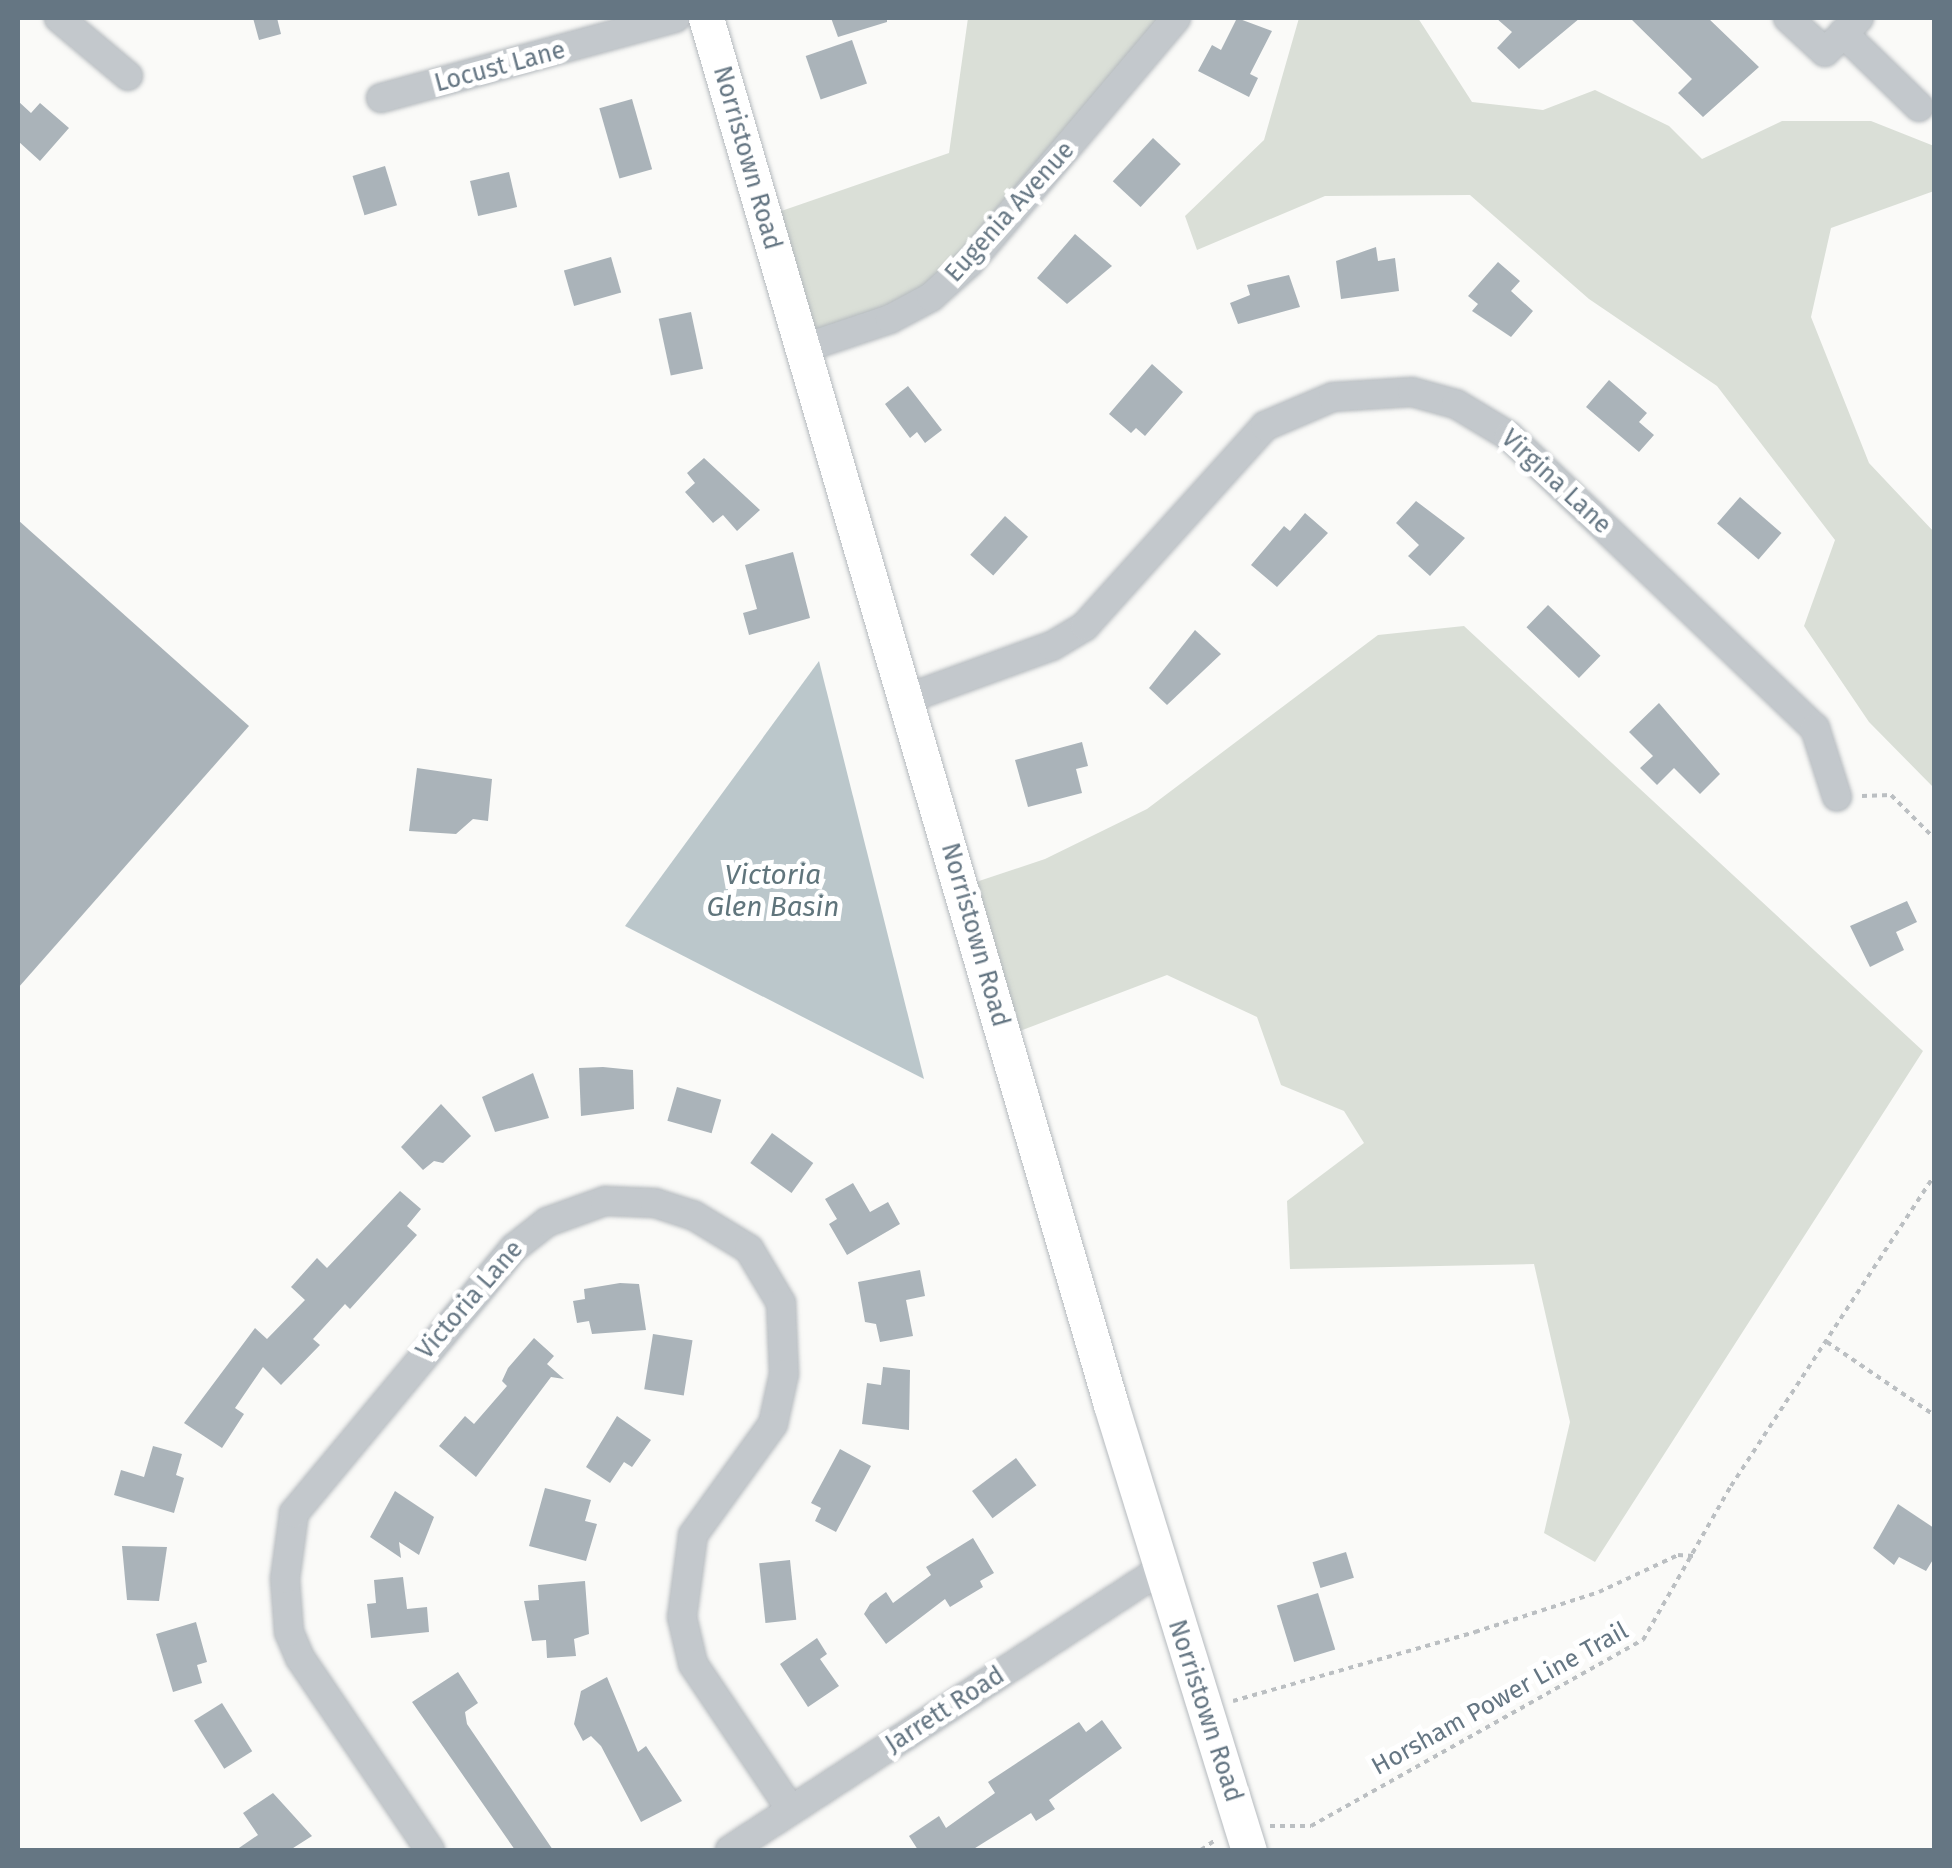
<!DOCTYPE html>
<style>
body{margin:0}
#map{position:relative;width:1952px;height:1868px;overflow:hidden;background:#fafaf8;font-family:"Fira Sans",sans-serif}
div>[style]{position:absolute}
.green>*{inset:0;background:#dadfd7}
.water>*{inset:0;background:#bbc7cb}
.building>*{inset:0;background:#aab3b9;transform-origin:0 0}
.path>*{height:4px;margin-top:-2px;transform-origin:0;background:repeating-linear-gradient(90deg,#bbbfc2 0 5px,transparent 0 10px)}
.roads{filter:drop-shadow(0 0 2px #b5babe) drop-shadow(0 0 2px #b5babe)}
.minor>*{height:28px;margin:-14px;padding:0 14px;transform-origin:14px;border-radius:14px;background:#c3c8cc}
.major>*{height:35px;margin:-17.5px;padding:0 17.5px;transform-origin:17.5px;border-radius:17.5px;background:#fff}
span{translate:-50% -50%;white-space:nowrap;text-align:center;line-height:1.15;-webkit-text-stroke:10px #fff;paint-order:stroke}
.street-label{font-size:25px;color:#657683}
.water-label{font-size:28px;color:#60757c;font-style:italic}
.frame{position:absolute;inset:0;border:20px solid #657683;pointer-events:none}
</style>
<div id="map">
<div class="green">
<div style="clip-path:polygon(968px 18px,1165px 18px,907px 310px,798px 337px,764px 217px,949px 153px)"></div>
<div style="clip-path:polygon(1299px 18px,1418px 18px,1472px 102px,1543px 110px,1595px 90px,1669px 126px,1702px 159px,1782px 121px,1871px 121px,1934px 146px,1934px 191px,1831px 228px,1811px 317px,1869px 463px,1934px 532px,1934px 788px,1869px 722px,1804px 626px,1835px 540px,1717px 386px,1589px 299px,1470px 195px,1325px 196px,1197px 250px,1185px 216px,1264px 140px)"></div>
<div style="clip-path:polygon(1464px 626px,1923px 1051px,1595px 1562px,1544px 1533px,1570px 1422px,1534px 1264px,1290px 1269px,1287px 1201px,1364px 1143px,1344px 1111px,1281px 1085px,1257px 1017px,1167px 975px,1004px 1037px,961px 887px,1045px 859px,1147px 809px,1378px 635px)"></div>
</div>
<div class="water">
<div style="clip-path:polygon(819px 661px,924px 1079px,625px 926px)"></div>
</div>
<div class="building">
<div style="clip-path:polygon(253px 18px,277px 18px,281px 34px,259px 40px)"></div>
<div style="clip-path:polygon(831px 18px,887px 18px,887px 22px,838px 37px)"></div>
<div style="clip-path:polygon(1237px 18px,1272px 31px,1250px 74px,1258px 78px,1249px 97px,1198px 71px,1212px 45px,1221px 50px)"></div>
<div style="clip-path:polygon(1496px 18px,1580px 18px,1519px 69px,1497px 48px,1512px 32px)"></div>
<div style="clip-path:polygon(1630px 18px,1708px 18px,1759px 67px,1703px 117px,1678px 93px,1692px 79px)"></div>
<div style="left:852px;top:40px;width:46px;height:49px;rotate:71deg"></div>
<div style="left:632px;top:99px;width:73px;height:34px;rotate:74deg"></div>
<div style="clip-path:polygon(18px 101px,31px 113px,40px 103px,69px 128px,40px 161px,18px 141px)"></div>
<div style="left:1153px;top:138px;width:38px;height:59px;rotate:43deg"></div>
<div style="left:385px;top:166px;width:41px;height:34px;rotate:73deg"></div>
<div style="left:509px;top:172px;width:36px;height:40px;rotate:77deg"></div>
<div style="clip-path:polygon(1075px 234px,1112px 266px,1067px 304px,1037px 278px)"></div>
<div style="clip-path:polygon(1376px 247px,1378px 261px,1395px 258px,1399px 291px,1341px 299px,1336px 261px)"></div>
<div style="left:611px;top:257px;width:37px;height:49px;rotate:74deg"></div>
<div style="clip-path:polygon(1498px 262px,1520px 281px,1511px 291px,1533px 311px,1511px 337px,1472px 311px,1478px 304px,1468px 296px)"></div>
<div style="clip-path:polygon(1289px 275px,1300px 307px,1238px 324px,1230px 303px,1250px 295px,1247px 285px)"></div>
<div style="left:691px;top:312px;width:58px;height:33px;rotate:78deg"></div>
<div style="clip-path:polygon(1152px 364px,1183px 392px,1145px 436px,1136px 428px,1131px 433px,1109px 414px)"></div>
<div style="clip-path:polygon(1609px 380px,1647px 413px,1639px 422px,1654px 435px,1639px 452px,1586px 407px)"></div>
<div style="clip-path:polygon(908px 386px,942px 430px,925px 443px,917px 432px,910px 438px,885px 404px)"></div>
<div style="clip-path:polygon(704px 458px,760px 510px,737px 531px,723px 515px,713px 523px,685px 492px,695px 483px,687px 473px)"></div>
<div style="left:1740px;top:497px;width:55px;height:35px;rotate:41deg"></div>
<div style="clip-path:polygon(1416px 501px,1465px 538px,1430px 576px,1408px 556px,1419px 545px,1396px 523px)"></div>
<div style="clip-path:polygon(1305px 513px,1328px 533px,1277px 587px,1251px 565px,1284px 526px,1290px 531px)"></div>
<div style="left:1005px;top:516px;width:31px;height:52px;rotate:42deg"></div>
<div style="clip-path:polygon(18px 520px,249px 726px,18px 988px)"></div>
<div style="clip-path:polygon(793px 552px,810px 618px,749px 635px,743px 613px,757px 609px,745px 565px)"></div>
<div style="left:1548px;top:605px;width:73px;height:31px;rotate:44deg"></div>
<div style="clip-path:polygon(1195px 630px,1221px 654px,1167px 705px,1149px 688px)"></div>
<div style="clip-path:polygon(1659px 703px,1720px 774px,1700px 794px,1674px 768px,1657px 785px,1640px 768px,1653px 756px,1629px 732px)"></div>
<div style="clip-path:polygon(1082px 742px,1088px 766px,1076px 769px,1082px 793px,1028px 807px,1015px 760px)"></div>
<div style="clip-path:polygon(417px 768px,492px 779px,488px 821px,473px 819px,456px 834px,409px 831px)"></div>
<div style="clip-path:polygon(1907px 901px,1917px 922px,1896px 932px,1904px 950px,1870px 967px,1850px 926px)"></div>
<div style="clip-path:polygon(603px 1067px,633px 1070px,634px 1109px,581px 1116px,579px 1068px)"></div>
<div style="clip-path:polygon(533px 1073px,549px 1118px,495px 1132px,482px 1097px)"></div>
<div style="left:677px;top:1087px;width:46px;height:35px;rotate:16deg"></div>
<div style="clip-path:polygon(441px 1104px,471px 1136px,443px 1163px,434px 1161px,423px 1170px,401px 1147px)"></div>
<div style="left:772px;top:1133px;width:51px;height:37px;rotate:36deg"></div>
<div style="clip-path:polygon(853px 1183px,870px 1212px,888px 1202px,900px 1224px,847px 1255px,829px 1224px,837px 1219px,825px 1199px)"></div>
<div style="clip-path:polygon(400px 1191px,421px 1209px,407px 1226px,417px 1235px,350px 1309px,345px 1304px,313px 1339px,320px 1345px,281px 1385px,263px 1367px,235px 1408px,244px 1414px,222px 1448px,184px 1423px,255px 1328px,267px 1339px,305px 1300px,291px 1287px,317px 1258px,327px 1268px)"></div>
<div style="clip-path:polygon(920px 1270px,925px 1296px,906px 1300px,913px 1336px,880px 1342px,876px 1324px,865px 1322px,858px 1282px)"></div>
<div style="clip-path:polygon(620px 1283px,639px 1284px,646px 1330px,592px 1334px,589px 1321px,577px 1323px,573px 1301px,585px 1299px,584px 1289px)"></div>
<div style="left:653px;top:1334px;width:40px;height:56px;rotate:9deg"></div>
<div style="clip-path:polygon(534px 1338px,554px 1356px,547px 1364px,564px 1379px,551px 1377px,476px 1477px,439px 1446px,465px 1416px,474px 1424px,507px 1386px,502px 1381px,508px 1368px)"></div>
<div style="clip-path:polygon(883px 1367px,910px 1370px,909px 1430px,862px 1424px,867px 1383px,881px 1385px)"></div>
<div style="clip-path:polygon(617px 1416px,651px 1440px,632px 1467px,624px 1462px,610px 1483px,586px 1467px)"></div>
<div style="clip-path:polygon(153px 1446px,182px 1454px,176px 1475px,184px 1478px,174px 1513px,114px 1495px,121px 1470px,144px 1477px)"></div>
<div style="clip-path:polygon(840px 1449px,871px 1466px,836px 1532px,815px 1521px,821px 1508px,811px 1503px)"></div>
<div style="left:1016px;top:1458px;width:34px;height:55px;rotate:53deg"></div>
<div style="clip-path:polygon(545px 1488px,591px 1500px,585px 1521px,597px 1524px,586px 1561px,529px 1546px)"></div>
<div style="clip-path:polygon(395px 1491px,434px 1517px,419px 1555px,399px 1542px,401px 1558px,370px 1537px)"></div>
<div style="clip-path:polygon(1898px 1504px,1934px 1528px,1934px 1558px,1926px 1571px,1899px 1557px,1894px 1565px,1873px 1548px)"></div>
<div style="clip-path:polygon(973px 1538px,994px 1573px,980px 1581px,983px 1587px,950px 1607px,945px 1599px,886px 1644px,864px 1614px,870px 1604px,886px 1592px,893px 1603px,931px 1575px,926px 1567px)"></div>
<div style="clip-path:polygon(122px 1546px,167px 1547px,159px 1601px,127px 1600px)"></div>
<div style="left:1346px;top:1552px;width:27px;height:35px;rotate:73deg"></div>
<div style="left:790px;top:1560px;width:60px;height:31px;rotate:84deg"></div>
<div style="clip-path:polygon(403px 1577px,407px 1609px,427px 1607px,429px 1632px,371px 1638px,367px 1604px,376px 1603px,374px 1580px)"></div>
<div style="clip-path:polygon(585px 1581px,589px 1634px,574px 1639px,576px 1656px,547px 1658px,546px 1640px,532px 1641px,524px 1601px,539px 1600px,538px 1585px)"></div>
<div style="left:1318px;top:1593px;width:59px;height:43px;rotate:73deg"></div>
<div style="clip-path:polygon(196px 1622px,207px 1662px,197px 1665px,202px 1683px,173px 1692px,156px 1634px)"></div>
<div style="clip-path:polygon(817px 1638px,827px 1654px,820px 1659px,839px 1686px,808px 1707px,780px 1664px)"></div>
<div style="clip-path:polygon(458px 1672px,478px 1703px,465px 1712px,467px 1724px,553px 1850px,515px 1850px,412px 1702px)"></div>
<div style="clip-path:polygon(607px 1677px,638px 1752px,646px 1746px,682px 1801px,641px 1822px,601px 1746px,591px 1736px,583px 1741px,574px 1724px,581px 1691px)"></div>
<div style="left:222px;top:1703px;width:57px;height:33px;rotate:58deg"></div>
<div style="clip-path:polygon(1102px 1720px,1122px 1748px,1049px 1800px,1055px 1809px,1036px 1821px,1031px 1813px,972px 1850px,918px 1850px,909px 1836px,939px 1816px,946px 1828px,995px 1793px,988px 1782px,1079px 1722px,1086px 1732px)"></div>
<div style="clip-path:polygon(273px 1793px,312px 1836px,290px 1850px,236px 1850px,258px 1835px,243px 1813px)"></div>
</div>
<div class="path">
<div style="left:1862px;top:796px;width:29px;rotate:-2deg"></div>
<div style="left:1891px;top:795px;width:61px;rotate:45deg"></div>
<div style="left:1827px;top:1342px;width:130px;rotate:34.3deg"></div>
<div style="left:1233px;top:1701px;width:252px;rotate:-15.9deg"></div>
<div style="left:1475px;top:1632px;width:130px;rotate:-17.9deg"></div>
<div style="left:1599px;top:1592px;width:87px;rotate:-25.1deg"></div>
<div style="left:1678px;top:1555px;width:16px;rotate:4deg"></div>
<div style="left:1270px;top:1826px;width:41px"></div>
<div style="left:1311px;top:1826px;width:381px;rotate:-29.3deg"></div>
<div style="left:1643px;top:1640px;width:177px;rotate:-60.3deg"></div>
<div style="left:1731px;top:1486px;width:371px;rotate:-56.8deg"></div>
<div style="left:1201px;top:1850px;width:19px;rotate:-35deg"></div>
</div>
<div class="roads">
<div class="minor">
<div style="left:59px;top:18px;width:90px;rotate:40deg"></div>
<div style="left:1788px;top:18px;width:50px;rotate:42.6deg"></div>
<div style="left:1825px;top:52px;width:48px;rotate:-45deg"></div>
<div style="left:1843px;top:33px;width:106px;rotate:44.2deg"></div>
<div style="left:381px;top:98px;width:305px;rotate:-15.2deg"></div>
<div style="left:801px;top:349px;width:94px;rotate:-18.6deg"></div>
<div style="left:890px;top:319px;width:47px;rotate:-28.2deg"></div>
<div style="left:931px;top:297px;width:52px;rotate:-41.9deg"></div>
<div style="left:970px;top:262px;width:319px;rotate:-49.8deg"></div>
<div style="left:906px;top:699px;width:155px;rotate:-20deg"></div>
<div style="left:1052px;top:646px;width:39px;rotate:-31deg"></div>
<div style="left:1085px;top:626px;width:269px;rotate:-48deg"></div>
<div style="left:1265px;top:426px;width:74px;rotate:-23.1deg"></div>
<div style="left:1333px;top:397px;width:79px;rotate:-3.6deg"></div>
<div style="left:1412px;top:392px;width:46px;rotate:15.3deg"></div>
<div style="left:1456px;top:404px;width:62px;rotate:31.1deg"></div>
<div style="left:1509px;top:436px;width:423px;rotate:43.7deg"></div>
<div style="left:1815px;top:728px;width:72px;rotate:72.3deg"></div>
<div style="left:430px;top:1850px;width:232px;rotate:-124.1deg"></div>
<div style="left:300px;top:1658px;width:28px;rotate:-113deg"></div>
<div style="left:289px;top:1632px;width:53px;rotate:-94.3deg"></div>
<div style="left:285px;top:1579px;width:67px;rotate:-82.2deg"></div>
<div style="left:294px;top:1513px;width:344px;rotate:-50.3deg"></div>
<div style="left:514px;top:1248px;width:42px;rotate:-38.2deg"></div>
<div style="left:547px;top:1222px;width:62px;rotate:-19.9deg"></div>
<div style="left:605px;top:1201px;width:50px;rotate:2.3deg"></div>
<div style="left:655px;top:1203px;width:40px;rotate:18deg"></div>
<div style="left:693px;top:1215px;width:66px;rotate:31.3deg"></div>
<div style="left:749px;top:1249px;width:63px;rotate:59.3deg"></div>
<div style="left:781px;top:1303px;width:71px;rotate:87.6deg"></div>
<div style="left:784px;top:1374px;width:51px;rotate:102.4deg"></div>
<div style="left:773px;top:1424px;width:137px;rotate:125.8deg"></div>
<div style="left:693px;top:1535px;width:83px;rotate:97.6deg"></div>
<div style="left:682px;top:1617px;width:48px;rotate:76.8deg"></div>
<div style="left:693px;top:1664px;width:176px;rotate:56.1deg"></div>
<div style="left:730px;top:1850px;width:513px;rotate:-33.07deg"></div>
</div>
<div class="major">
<div style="left:706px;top:18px;width:1445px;rotate:73.72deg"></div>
<div style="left:1111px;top:1405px;width:466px;rotate:72.8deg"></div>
</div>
</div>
<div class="street-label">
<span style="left:500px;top:67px;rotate:-15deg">Locust Lane</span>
<span style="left:747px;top:158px;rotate:74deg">Norristown Road</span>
<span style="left:1010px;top:212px;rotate:-48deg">Eugenia Avenue</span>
<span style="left:1556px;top:482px;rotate:43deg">Virgina Lane</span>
<span style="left:975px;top:935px;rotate:74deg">Norristown Road</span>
<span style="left:470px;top:1300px;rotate:-49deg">Victoria Lane</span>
<span style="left:1500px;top:1699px;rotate:-29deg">Horsham Power Line Trail</span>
<span style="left:945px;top:1710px;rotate:-33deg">Jarrett Road</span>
<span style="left:1205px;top:1711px;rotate:72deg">Norristown Road</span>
</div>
<div class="water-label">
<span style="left:773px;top:891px">Victoria<br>Glen Basin</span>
</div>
<div class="frame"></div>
</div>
